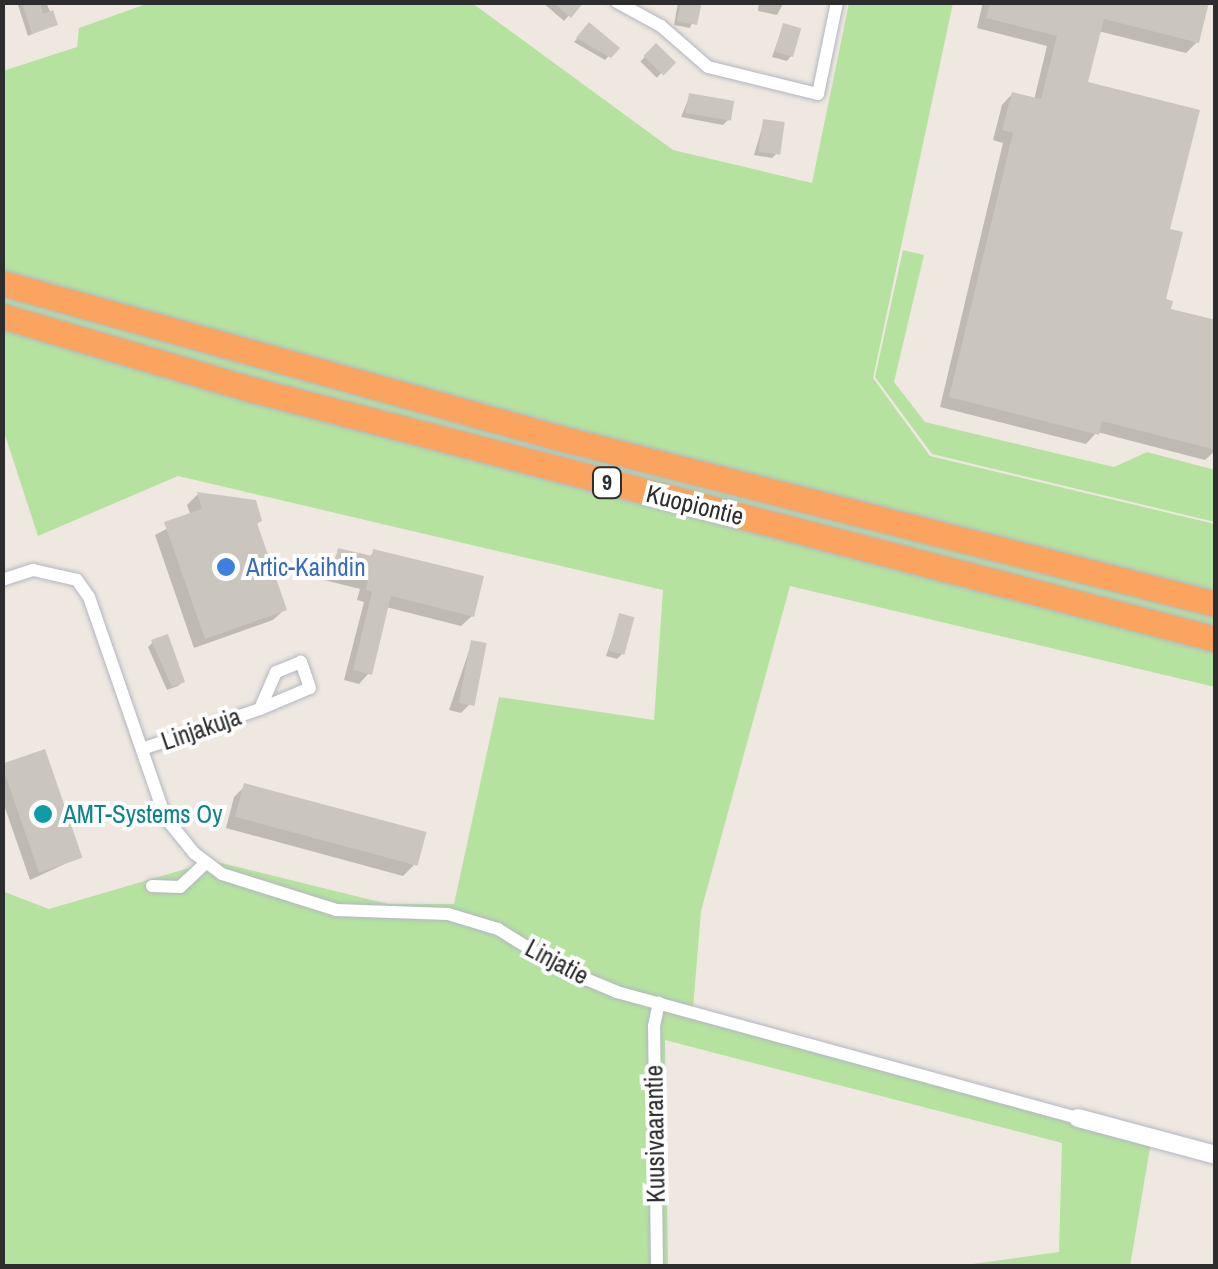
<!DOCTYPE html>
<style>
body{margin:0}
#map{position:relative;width:1218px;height:1269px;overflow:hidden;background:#eee8e0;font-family:"Archivo Narrow",sans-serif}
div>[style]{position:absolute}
.green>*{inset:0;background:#b5e39f}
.shadow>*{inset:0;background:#0003;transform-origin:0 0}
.building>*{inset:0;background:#cac6be;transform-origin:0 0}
.roads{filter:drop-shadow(0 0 2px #b3b6c0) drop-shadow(0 0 2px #b3b6c0)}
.street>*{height:12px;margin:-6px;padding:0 6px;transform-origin:6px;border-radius:6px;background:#fff}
.secondary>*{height:18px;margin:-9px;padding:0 9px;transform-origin:9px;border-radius:9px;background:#fff}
.highway>*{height:25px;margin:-12.5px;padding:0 12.5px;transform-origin:12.5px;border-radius:12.5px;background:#faa45f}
.dots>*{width:28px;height:28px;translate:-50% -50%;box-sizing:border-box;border:5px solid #fff;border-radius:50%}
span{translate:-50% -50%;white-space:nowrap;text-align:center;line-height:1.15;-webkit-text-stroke:8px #fff;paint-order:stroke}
.shield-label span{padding:2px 8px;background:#fff;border:2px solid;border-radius:8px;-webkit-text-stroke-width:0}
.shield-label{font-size:22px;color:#2d2d2d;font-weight:700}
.street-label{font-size:25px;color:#2d2d2d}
.shop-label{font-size:25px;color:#366cbe}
.left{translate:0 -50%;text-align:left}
.culture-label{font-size:25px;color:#0d838f}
.frame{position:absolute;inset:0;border:5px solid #2d2d2d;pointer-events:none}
</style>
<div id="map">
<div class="green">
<div style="clip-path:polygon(149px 3px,472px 3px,673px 150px,812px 183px,849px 3px,953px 3px,873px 378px,930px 456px,1215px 524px,1215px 687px,790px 586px,701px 911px,693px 1009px,1152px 1136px,1130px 1266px,958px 1266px,1059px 1252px,1062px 1143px,665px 1040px,668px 1266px,3px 1266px,2px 891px,49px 909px,213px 861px,388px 904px,454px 904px,499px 697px,654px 720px,663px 590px,178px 476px,38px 536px,3px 429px,3px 71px,77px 47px,79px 28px)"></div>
<div style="clip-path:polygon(903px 250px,924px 255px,894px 382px,925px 422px,1114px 467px,1147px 452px,1215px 470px,1215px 522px,932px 454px,875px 377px)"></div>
</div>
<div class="shadow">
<div style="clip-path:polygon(17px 2px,46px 2px,55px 24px,28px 36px)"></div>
<div style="clip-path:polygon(542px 2px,577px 2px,579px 4px,564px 21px)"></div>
<div style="clip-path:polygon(678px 2px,700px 2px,690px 28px,674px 25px)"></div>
<div style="clip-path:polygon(759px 2px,784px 2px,777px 15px,758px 11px)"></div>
<div style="clip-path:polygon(983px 2px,1207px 2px,1197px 42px,1186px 53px,1098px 31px,1084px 84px,1167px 230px,1163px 301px,1168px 310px,1216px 322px,1216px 450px,1205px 460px,1097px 432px,1086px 444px,940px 407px,1003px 143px,993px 140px,1002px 105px,1012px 94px,1034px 100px,1047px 46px,977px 28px)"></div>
<div style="clip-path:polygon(589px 25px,616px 48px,605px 60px,574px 42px)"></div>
<div style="clip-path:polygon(783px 26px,791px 56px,787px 61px,772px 57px)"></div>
<div style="left:656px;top:46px;width:23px;height:22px;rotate:45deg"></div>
<div style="clip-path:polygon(690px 95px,728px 120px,723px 125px,681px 117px)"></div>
<div style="clip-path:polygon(764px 121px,777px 153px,772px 158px,754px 155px)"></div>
<div style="clip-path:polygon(197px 495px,254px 502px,260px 521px,255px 526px,284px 610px,273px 620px,194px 648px,155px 535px,191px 516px,187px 505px)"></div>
<div style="clip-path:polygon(339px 550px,368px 558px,374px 552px,472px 616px,461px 626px,386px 607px,369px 673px,359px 684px,344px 680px,364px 602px,357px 600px,360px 589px,324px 580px)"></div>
<div style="clip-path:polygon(620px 616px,622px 654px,617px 659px,606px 656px)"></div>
<div style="clip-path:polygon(153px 642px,182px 682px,178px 686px,167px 690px,148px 647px)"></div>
<div style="clip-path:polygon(472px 642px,469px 705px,461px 713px,449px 710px)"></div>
<div style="clip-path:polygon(44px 752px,80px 857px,30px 880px,2px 799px,2px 766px)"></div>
<div style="clip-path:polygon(245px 786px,414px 865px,403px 876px,226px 828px,234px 797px)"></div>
</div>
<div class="building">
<div style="clip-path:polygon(40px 2px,43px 14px,53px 10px,58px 25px,32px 34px,23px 6px)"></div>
<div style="clip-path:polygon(553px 2px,584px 2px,571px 18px)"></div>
<div style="clip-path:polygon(681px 2px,702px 2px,697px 25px,677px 21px)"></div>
<div style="clip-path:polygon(990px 2px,1209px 2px,1199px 43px,1104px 19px,1088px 82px,1200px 110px,1170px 229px,1183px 232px,1166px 299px,1173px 301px,1171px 309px,1216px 320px,1216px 450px,1102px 421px,1099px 435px,949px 397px,1013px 133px,1002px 130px,1012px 92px,1041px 99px,1057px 36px,986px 18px)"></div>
<div style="clip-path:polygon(589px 22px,620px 48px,611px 58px,576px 38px)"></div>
<div style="left:783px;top:23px;width:19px;height:30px;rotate:16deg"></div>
<div style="left:656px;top:43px;width:28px;height:18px;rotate:44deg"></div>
<div style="left:689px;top:93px;width:46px;height:20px;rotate:10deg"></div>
<div style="left:763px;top:119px;width:22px;height:33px;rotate:8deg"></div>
<div style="clip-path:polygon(197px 492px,256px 500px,262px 521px,257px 523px,287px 610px,205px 639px,164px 522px,202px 509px)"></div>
<div style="clip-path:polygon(338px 548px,372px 556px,373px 549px,484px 576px,474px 617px,391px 596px,372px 675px,353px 670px,372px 592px,366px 590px,368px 579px,333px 570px)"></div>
<div style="left:619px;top:613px;width:16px;height:39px;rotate:15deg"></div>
<div style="clip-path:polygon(168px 634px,185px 682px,172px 687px,151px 640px)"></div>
<div style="left:471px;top:640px;width:16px;height:64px;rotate:11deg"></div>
<div style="left:45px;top:749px;width:115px;height:46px;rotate:71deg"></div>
<div style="left:244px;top:783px;width:189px;height:35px;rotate:15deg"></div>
</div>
<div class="roads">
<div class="street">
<div style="left:617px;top:2px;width:50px;rotate:28.6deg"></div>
<div style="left:661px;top:26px;width:62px;rotate:41.1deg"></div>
<div style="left:708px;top:67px;width:113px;rotate:13.8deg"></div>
<div style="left:818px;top:94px;width:94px;rotate:-78.3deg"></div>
<div style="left:2px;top:580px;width:33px;rotate:-18deg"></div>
<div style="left:33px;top:570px;width:45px;rotate:12.8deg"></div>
<div style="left:77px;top:580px;width:21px;rotate:55deg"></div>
<div style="left:89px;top:597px;width:233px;rotate:70.9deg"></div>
<div style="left:165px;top:817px;width:46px;rotate:51.1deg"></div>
<div style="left:194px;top:853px;width:35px;rotate:37deg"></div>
<div style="left:222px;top:874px;width:120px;rotate:17.5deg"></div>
<div style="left:336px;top:910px;width:112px;rotate:2deg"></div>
<div style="left:448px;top:914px;width:52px;rotate:16.7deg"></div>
<div style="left:498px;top:929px;width:75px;rotate:32deg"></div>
<div style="left:562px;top:969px;width:60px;rotate:22.7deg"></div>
<div style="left:617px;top:992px;width:478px;rotate:15.3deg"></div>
<div style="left:142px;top:749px;width:125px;rotate:-18.7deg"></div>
<div style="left:260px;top:709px;width:54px;rotate:-22.8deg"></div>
<div style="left:310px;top:688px;width:28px;rotate:-109deg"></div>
<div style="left:301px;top:662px;width:27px;rotate:158deg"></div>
<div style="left:276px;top:672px;width:40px;rotate:113.4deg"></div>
<div style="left:152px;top:886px;width:28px;rotate:2deg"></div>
<div style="left:180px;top:887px;width:35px;rotate:-43deg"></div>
<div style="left:657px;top:1266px;width:240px;rotate:-90.7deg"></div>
<div style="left:654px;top:1026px;width:24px;rotate:-78deg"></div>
</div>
<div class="secondary">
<div style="left:1078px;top:1118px;width:143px;rotate:15deg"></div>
</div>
<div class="highway">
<div style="left:2px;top:283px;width:575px;rotate:15.53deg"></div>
<div style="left:556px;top:437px;width:681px;rotate:14.2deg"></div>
<div style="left:2px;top:316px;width:263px;rotate:16.4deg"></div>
<div style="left:254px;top:390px;width:994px;rotate:14.51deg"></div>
</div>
</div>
<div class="dots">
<div style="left:226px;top:567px;background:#3f7fe0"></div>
<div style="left:43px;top:814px;background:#0f9aa8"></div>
</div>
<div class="shield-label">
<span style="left:607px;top:483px">9</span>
</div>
<div class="street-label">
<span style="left:695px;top:505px;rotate:14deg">Kuopiontie</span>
<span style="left:201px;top:729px;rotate:-19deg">Linjakuja</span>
<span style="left:557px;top:962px;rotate:28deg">Linjatie</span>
<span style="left:655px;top:1134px;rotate:-91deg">Kuusivaarantie</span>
</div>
<div class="shop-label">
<span class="left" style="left:246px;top:567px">Artic-Kaihdin</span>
</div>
<div class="culture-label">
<span class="left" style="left:63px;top:814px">AMT-Systems Oy</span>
</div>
<div class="frame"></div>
</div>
